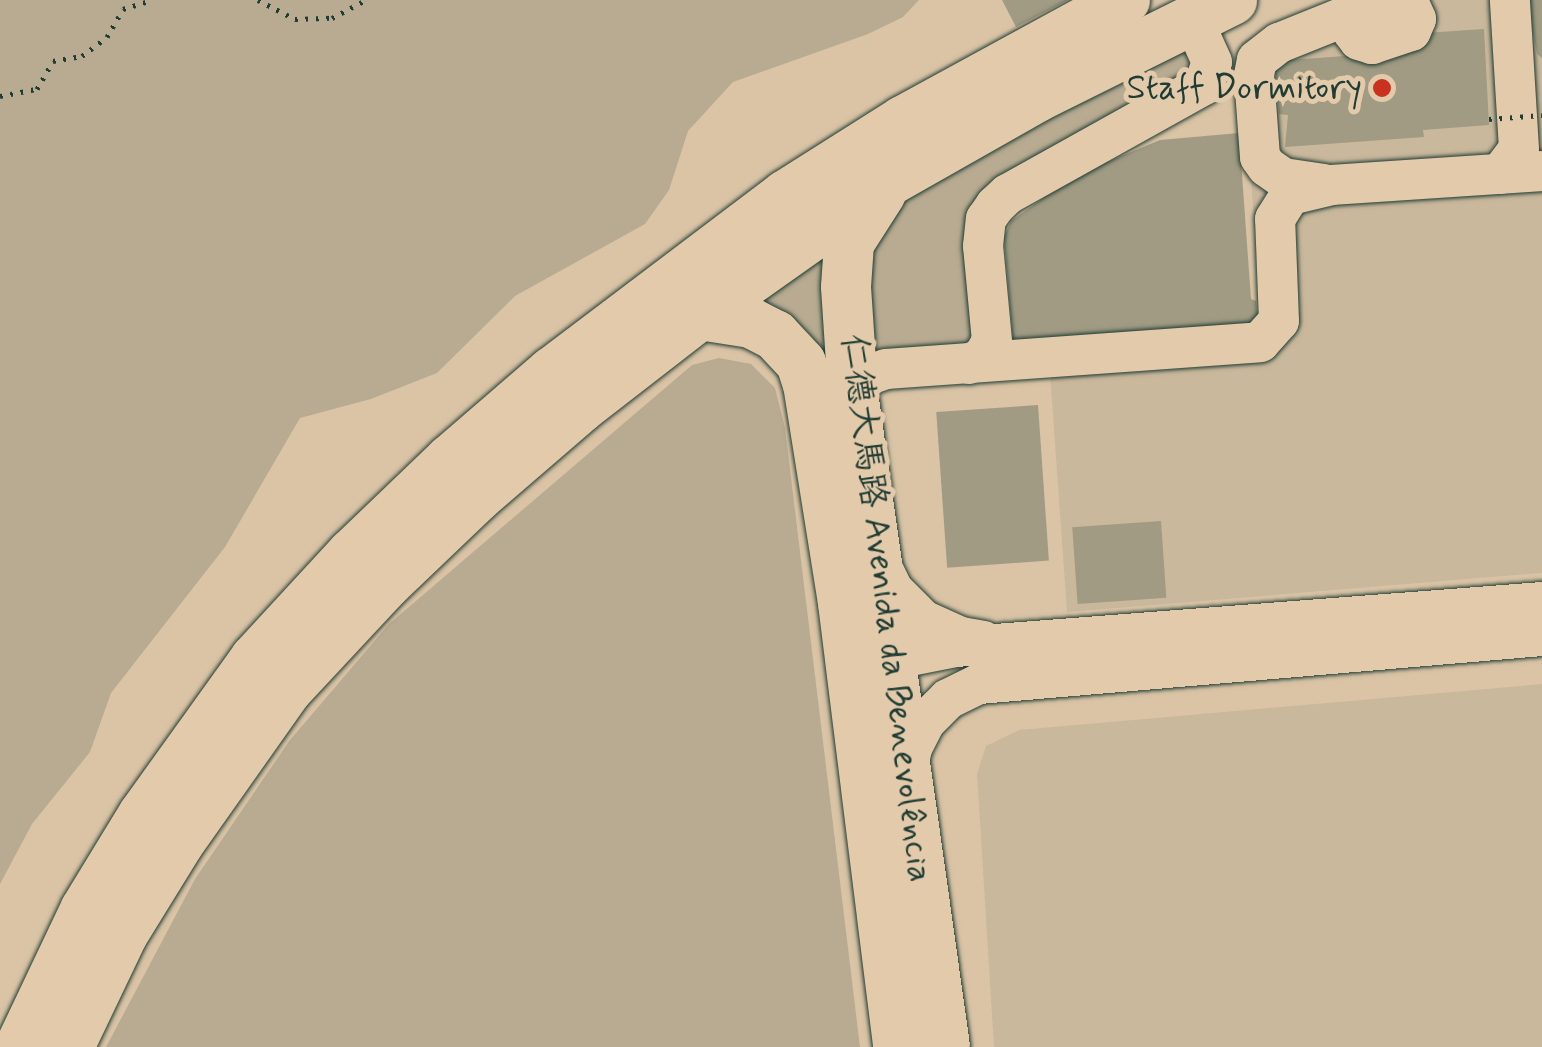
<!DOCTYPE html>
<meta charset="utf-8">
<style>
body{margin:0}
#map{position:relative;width:1542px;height:1047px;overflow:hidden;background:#dbc4a6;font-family:Mynerve,"LXGW WenKai TC",sans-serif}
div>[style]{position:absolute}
.built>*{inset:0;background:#cab89c}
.green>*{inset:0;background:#b8ab91}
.building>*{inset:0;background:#a19b83;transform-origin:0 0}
.path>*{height:5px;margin-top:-2.5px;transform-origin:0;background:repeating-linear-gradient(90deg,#1f3d34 0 2.5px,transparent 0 10.5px)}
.roads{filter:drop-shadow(0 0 2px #1f3d34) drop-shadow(0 0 2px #1f3d34)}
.minor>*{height:40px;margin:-20px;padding:0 20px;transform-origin:20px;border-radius:20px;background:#e3caab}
.major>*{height:50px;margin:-25px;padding:0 25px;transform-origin:25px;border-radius:25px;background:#e3caab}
.path-bridge>*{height:5px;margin-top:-2.5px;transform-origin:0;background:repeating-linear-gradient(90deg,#1f3d34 0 2.5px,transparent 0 10.5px)}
.dots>*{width:28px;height:28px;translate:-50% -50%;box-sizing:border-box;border:5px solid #e3caab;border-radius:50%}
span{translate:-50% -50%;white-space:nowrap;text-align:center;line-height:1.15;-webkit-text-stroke:10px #e3caab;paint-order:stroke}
.poi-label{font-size:35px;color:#1f3d34}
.right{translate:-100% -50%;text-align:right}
.street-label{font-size:35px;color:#1f3d34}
</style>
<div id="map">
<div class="built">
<div style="clip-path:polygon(1339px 0,1542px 0,1542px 573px,1067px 612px,1048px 345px,1262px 329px,1241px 42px)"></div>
<div style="clip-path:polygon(1542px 684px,1542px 1047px,994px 1047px,977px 774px,986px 746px,1019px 730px)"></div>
</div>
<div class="green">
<div style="clip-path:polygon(0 0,919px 0,903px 17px,868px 34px,733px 82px,688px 131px,669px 190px,645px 224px,515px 296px,437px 373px,371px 399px,300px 418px,225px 547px,111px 693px,90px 752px,32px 824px,0 884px)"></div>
<div style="clip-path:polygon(1182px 41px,1192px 73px,992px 189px,979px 326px,970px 345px,859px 362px,878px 214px)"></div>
<div style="clip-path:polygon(838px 230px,833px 394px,744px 297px)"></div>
<div style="clip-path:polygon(719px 358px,751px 364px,775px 388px,785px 428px,860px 1047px,106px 1047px,195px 879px,290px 740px,389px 624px,692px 365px)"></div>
</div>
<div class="building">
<div style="clip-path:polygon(1002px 0,1068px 0,1016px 27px)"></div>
<div style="clip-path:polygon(1527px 0,1542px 0,1542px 58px,1537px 54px)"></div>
<div style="clip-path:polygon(1484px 29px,1489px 125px,1423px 130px,1424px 137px,1285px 147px,1288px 115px,1279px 114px,1275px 61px,1345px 56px,1424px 33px)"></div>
<div style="clip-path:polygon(1239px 133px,1251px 299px,1256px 301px,1258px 325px,1013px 341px,1004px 237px,1011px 221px,1076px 175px,1160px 140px)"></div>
<div style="left:1038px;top:405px;width:156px;height:102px;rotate:86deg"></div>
<div style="left:1161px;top:521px;width:77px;height:89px;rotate:86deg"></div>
</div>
<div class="path">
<div style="left:258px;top:0;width:42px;rotate:27.2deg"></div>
<div style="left:295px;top:19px;width:37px;rotate:-2deg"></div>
<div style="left:332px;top:18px;width:38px;rotate:-28deg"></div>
<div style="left:0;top:96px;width:38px;rotate:-11deg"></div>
<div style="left:37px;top:89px;width:32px;rotate:-60deg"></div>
<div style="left:53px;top:61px;width:29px;rotate:-10deg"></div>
<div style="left:82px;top:56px;width:31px;rotate:-37deg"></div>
<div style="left:107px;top:37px;width:32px;rotate:-60deg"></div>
<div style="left:123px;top:9px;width:30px;rotate:-17deg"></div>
</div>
<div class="roads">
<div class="minor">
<div style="left:1356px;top:12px;width:19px;rotate:102deg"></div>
<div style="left:1352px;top:31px;width:11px;rotate:52deg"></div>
<div style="left:1359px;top:40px;width:14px;rotate:17deg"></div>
<div style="left:1372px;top:44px;width:41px;rotate:-18.4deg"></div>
<div style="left:1411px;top:31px;width:13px;rotate:-67deg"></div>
<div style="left:1416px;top:19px;width:17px;rotate:-114deg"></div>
<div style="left:1409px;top:3px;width:8px;rotate:-157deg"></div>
<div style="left:1500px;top:174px;width:31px;rotate:-53deg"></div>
<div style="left:1519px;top:149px;width:149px;rotate:-93.5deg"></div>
<div style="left:1324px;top:184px;width:41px;rotate:-171.7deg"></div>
<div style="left:1283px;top:178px;width:19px;rotate:-145deg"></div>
<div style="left:1267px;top:167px;width:12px;rotate:-125deg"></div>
<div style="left:1260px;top:157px;width:82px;rotate:-94.2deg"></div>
<div style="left:1254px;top:75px;width:15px;rotate:-79deg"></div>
<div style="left:1257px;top:60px;width:28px;rotate:-38deg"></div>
<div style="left:1279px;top:43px;width:115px;rotate:-21.9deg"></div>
<div style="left:969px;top:364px;width:16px;rotate:-27deg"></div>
<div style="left:983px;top:357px;width:18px;rotate:-61deg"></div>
<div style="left:992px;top:341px;width:95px;rotate:-95.4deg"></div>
<div style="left:983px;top:246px;width:27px;rotate:-84deg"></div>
<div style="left:986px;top:219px;width:16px;rotate:-55deg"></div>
<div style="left:995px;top:206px;width:18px;rotate:-43deg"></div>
<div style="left:1008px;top:194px;width:224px;rotate:-29.1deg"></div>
<div style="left:1204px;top:85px;width:24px;rotate:-71deg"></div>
<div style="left:1212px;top:62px;width:48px;rotate:-114.4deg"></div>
<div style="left:853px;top:393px;width:19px;rotate:-58deg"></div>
<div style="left:863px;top:377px;width:24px;rotate:-19deg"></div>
<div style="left:886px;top:369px;width:375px;rotate:-4.1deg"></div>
<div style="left:1260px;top:342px;width:28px;rotate:-48deg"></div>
<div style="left:1279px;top:321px;width:102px;rotate:-92.2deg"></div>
<div style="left:1275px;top:219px;width:28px;rotate:-58deg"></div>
<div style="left:1290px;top:195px;width:43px;rotate:-13.4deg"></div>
<div style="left:1332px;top:185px;width:210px;rotate:-3.8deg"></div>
<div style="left:880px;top:563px;width:30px;rotate:64deg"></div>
<div style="left:893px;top:590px;width:42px;rotate:45deg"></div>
<div style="left:923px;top:620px;width:42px;rotate:24.1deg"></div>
<div style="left:961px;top:637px;width:23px;rotate:10deg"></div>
<div style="left:864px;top:665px;width:94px;rotate:-11.1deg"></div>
<div style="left:956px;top:647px;width:588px;rotate:-4.39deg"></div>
<div style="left:907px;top:772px;width:25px;rotate:-78deg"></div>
<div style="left:912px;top:748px;width:30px;rotate:-63deg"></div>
<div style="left:926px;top:721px;width:31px;rotate:-45deg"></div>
<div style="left:948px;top:699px;width:34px;rotate:-26deg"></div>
<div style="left:979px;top:684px;width:565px;rotate:-4.87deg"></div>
</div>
<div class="major">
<div style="left:881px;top:193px;width:59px;rotate:122.6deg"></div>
<div style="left:849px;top:243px;width:44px;rotate:93.9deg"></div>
<div style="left:846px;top:287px;width:106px;rotate:86.2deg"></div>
<div style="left:853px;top:393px;width:660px;rotate:81.99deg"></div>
<div style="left:700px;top:315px;width:52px;rotate:8.9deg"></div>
<div style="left:751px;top:323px;width:27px;rotate:27deg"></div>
<div style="left:775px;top:335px;width:38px;rotate:47deg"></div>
<div style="left:801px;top:363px;width:22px;rotate:72deg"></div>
<div style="left:808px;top:384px;width:222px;rotate:80.9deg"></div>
<div style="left:843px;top:603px;width:447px;rotate:82.9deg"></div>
<div style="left:20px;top:1047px;width:152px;rotate:-64.6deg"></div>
<div style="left:85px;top:910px;width:111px;rotate:-58.6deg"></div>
<div style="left:143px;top:815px;width:192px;rotate:-54.3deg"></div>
<div style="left:255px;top:659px;width:143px;rotate:-47.3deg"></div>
<div style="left:352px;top:554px;width:136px;rotate:-43.8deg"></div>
<div style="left:450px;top:460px;width:135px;rotate:-40.8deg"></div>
<div style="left:552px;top:372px;width:293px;rotate:-37.1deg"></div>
<div style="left:786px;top:195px;width:138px;rotate:-32.3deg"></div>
<div style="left:903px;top:121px;width:253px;rotate:-28.6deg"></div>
<div style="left:69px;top:1047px;width:125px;rotate:-64.5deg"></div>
<div style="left:123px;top:934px;width:107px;rotate:-58.4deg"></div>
<div style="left:179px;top:843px;width:187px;rotate:-54.8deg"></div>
<div style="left:287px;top:690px;width:144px;rotate:-47deg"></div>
<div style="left:385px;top:585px;width:127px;rotate:-43.7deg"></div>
<div style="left:477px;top:497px;width:136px;rotate:-40.8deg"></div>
<div style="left:580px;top:408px;width:152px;rotate:-37.8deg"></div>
<div style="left:700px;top:315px;width:234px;rotate:-35.3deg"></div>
<div style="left:891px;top:180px;width:168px;rotate:-29.6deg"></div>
<div style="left:1037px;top:97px;width:218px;rotate:-26.4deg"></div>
</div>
</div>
<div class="path-bridge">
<div style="left:1489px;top:119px;width:53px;rotate:-4.3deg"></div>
</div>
<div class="dots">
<div style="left:1382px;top:88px;background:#c8321e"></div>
</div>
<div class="poi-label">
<span class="right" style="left:1362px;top:88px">Staff Dormitory</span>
</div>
<div class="street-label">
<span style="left:886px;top:608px;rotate:83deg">仁德大馬路 Avenida da Benevolência</span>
</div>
</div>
